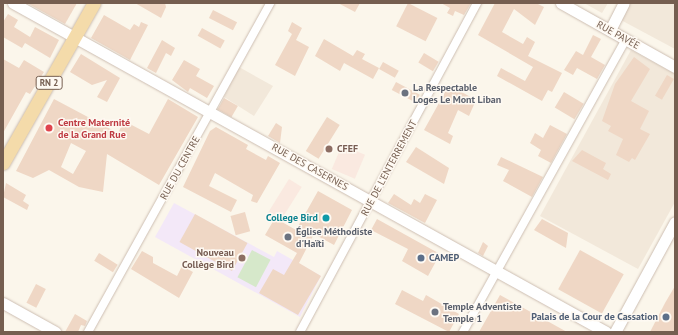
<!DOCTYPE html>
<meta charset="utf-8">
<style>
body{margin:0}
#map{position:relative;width:678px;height:335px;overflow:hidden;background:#fbf6eb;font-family:"PT Sans",sans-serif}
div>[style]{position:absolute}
.residential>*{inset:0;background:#f2e8da}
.commercial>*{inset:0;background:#fae9e0;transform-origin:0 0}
.education>*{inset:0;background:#f3e8f8}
.green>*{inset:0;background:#d6e8ca;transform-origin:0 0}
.building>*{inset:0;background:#efd7c5;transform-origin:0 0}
.roads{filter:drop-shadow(0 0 1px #cdbeb2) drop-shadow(0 0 1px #cdbeb2)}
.street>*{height:8px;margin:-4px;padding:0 4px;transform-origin:4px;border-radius:4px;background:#fff}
.secondary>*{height:11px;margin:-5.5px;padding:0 5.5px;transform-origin:5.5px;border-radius:5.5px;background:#fff}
.primary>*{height:13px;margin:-6.5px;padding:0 6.5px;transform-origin:6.5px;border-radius:6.5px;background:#f4dbaa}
.dots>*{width:11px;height:11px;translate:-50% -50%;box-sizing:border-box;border:2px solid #fef9f2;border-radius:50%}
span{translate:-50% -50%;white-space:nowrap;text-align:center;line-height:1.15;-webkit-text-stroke:3px #fef9f2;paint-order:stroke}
.shield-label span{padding:1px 3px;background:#fef9f2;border:1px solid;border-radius:3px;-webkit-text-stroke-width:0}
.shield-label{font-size:9px;color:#755e50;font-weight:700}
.street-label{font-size:10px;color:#755e50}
.worship-label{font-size:10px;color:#5b616d;font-weight:700}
.left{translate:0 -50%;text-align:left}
.health-label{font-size:10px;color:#be3a42;font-weight:700}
.education-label{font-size:10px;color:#785e54;font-weight:700}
.right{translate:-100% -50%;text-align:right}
.culture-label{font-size:10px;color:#0d838f;font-weight:700}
.service-label{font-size:10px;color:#4e5e75;font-weight:700}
.frame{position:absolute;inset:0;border:4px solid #755e50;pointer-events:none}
</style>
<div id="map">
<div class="residential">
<div style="clip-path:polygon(584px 3px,608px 3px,602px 13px)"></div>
<div style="clip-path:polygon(628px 3px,675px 3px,675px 49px,619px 19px)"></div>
<div style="clip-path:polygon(631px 50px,675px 74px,675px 202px,638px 269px,540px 216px)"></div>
<div style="clip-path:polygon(239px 67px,273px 86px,254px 116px,224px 97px)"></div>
</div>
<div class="commercial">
<div style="left:342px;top:145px;width:25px;height:26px;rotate:23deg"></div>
<div style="left:289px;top:179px;width:15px;height:40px;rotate:32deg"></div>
</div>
<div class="education">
<div style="clip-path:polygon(174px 203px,274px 257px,277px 251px,321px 276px,300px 317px,155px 237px)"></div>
</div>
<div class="green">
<div style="left:252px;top:250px;width:21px;height:31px;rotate:28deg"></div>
</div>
<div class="building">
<div style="clip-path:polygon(27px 3px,77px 3px,65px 24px)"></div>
<div style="clip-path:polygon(135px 3px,165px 3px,166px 7px,161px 18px)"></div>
<div style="clip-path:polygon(338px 3px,360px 3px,355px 12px)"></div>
<div style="left:408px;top:3px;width:33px;height:26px;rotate:27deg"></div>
<div style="clip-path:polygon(441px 3px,471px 3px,464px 15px,455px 11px,453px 16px,447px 13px,450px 8px)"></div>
<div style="clip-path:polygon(495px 3px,536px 3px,544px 7px,535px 25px,514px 9px,502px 32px,523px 44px,527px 37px,535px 42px,528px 56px,562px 73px,552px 92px,548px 90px,542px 101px,497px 76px,501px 68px,525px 81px,533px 67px,478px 35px)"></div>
<div style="left:213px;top:10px;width:27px;height:9px;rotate:27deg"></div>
<div style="clip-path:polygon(8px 14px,18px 20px,14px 27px,30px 37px,35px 27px,59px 40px,50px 58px,25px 43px,22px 48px,3px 37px,3px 22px)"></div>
<div style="clip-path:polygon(104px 15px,130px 30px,134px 24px,139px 27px,141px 22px,148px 25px,130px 60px,91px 38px)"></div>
<div style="clip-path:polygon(292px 22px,302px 28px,296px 40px,309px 47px,295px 76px,275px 65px,292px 34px,288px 31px)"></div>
<div style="left:202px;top:28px;width:26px;height:9px;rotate:29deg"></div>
<div style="clip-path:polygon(593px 35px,601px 39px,591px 57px,605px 65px,597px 79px,577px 68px,573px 75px,564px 70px,576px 51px,583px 55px)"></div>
<div style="clip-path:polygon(324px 39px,353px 56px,357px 50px,365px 54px,362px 59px,379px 68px,373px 79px,344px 63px,340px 71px,315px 56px)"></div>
<div style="clip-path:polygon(162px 40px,175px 48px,171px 56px,166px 53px,156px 73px,147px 68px)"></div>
<div style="left:424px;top:53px;width:17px;height:11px;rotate:31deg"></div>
<div style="clip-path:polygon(81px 54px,120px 78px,107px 102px,97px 97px,107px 80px,92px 85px,70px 72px)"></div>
<div style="clip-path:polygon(634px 57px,650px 69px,631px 101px,649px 111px,640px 129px,650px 134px,635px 160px,632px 158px,629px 162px,616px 155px,623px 139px,608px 131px,611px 126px,602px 121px,615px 84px)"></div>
<div style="clip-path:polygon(3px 59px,19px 68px,24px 60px,44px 72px,30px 94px,26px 92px,3px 133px)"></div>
<div style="clip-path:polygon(184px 60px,200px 69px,196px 76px,214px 86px,207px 98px,190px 88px,188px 92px,172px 80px)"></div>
<div style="left:383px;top:62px;width:18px;height:8px;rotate:29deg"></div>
<div style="left:667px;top:75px;width:8px;height:24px;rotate:30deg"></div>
<div style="left:396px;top:82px;width:27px;height:9px;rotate:28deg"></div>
<div style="clip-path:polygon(449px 85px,476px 100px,469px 116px,458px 110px,448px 133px,453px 136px,450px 144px,424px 130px)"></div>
<div style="left:564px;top:92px;width:23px;height:18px;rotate:31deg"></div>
<div style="left:224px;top:98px;width:16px;height:13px;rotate:30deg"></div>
<div style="clip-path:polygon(evenodd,54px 99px,118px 133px,124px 121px,149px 134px,168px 99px,198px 117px,159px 185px,107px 154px,103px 192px,79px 187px,49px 170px,33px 178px,16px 171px,54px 99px,71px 143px,86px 151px,73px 174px,61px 167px,71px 143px)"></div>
<div style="left:327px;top:117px;width:15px;height:40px;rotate:32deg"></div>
<div style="clip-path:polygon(276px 123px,282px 127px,280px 143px,268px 136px)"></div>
<div style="clip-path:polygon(550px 125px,567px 134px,551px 163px,538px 156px,541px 150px,530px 143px,535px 133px,543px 138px)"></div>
<div style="clip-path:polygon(216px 127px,248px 145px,246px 149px,266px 160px,268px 156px,280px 163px,257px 203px,251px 201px,253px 195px,215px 173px,209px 186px,237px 200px,231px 212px,183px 187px,210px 131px)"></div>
<div style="clip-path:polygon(416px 147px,449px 168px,444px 184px,406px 162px)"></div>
<div style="clip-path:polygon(582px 150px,606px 163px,603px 169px,611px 174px,608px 180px,572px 161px)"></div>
<div style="clip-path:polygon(501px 157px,543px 177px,532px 197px,503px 181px,509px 170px,497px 165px)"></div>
<div style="clip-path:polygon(6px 183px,26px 195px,23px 201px,29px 205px,27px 210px,3px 197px)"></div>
<div style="clip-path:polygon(318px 191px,352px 210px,334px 245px,314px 234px,299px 263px,321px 276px,298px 315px,259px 293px,273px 269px,284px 275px,297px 253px,265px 235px,275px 218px,296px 230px)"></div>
<div style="clip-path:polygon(394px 194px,411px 205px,414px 199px,420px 203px,425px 194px,437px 200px,425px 223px,388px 203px)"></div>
<div style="left:245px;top:212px;width:20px;height:15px;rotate:75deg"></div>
<div style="left:195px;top:214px;width:60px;height:32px;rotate:29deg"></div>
<div style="clip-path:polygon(377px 219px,440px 254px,428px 276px,402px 261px,408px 249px,371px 230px)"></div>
<div style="clip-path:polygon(542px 219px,568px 233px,566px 248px,534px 230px)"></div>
<div style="clip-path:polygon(483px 242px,488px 246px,483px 256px,478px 253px)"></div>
<div style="left:580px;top:250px;width:50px;height:45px;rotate:29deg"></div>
<div style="clip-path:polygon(142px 251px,153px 257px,153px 263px,177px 276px,182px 266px,193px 272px,179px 298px,131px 269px)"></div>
<div style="left:99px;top:253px;width:22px;height:9px;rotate:32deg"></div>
<div style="left:36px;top:284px;width:11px;height:21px;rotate:27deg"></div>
<div style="clip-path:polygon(675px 286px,675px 332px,650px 332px,665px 303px)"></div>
<div style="clip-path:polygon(402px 290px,423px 301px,426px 295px,459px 314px,449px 332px,395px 304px)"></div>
<div style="clip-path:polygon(500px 295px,549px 322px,567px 332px,479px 332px)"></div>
<div style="clip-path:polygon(75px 314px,87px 321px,85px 326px,81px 325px,78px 332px,65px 332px)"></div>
</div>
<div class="roads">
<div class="street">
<div style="left:88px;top:332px;width:376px;rotate:-61deg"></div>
<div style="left:300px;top:332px;width:374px;rotate:-61.7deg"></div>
<div style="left:463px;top:332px;width:335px;rotate:-60.9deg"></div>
</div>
<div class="secondary">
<div style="left:13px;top:3px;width:678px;rotate:29.02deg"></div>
<div style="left:561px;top:3px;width:131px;rotate:29.3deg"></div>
<div style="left:610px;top:30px;width:30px;rotate:-63deg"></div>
<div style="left:3px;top:303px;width:60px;rotate:29.1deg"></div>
<div style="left:615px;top:332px;width:125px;rotate:-61.4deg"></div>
</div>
<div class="primary">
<div style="left:3px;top:163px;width:184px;rotate:-60.4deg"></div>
</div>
</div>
<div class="dots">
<div style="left:405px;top:93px;background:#6b7280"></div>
<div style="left:49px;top:128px;background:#e0444e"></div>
<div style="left:329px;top:149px;background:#8d6e63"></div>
<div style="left:326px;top:218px;background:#0f9aa8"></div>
<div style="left:288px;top:237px;background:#6b7280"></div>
<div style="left:242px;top:258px;background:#8d6e63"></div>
<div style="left:421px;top:258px;background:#5c6f8a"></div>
<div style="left:435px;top:312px;background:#6b7280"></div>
<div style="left:666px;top:317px;background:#5c6f8a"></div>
</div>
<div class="shield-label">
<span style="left:49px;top:83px">RN 2</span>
</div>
<div class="street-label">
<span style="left:618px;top:35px;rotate:29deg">RUE PAVÉE</span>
<span style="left:310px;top:167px;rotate:29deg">RUE DES CASERNES</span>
<span style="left:180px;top:168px;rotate:-61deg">RUE DU CENTRE</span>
<span style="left:389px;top:168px;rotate:-62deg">RUE DE L'ENTERREMENT</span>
</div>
<div class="worship-label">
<span class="left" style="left:413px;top:93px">La Respectable<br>Loges Le Mont Liban</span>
<span class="left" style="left:296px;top:237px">Église Méthodiste<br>d'Haïti</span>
<span class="left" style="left:443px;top:312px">Temple Adventiste<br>Temple 1</span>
</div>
<div class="health-label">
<span class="left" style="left:58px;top:128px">Centre Maternité<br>de la Grand Rue</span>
</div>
<div class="education-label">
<span class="left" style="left:337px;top:149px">CFEF</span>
<span class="right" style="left:234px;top:258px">Nouveau<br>Collège Bird</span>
</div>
<div class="culture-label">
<span class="right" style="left:318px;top:218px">College Bird</span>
</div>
<div class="service-label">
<span class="left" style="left:429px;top:258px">CAMEP</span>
<span class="right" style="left:658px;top:317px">Palais de la Cour de Cassation</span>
</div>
<div class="frame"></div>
</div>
